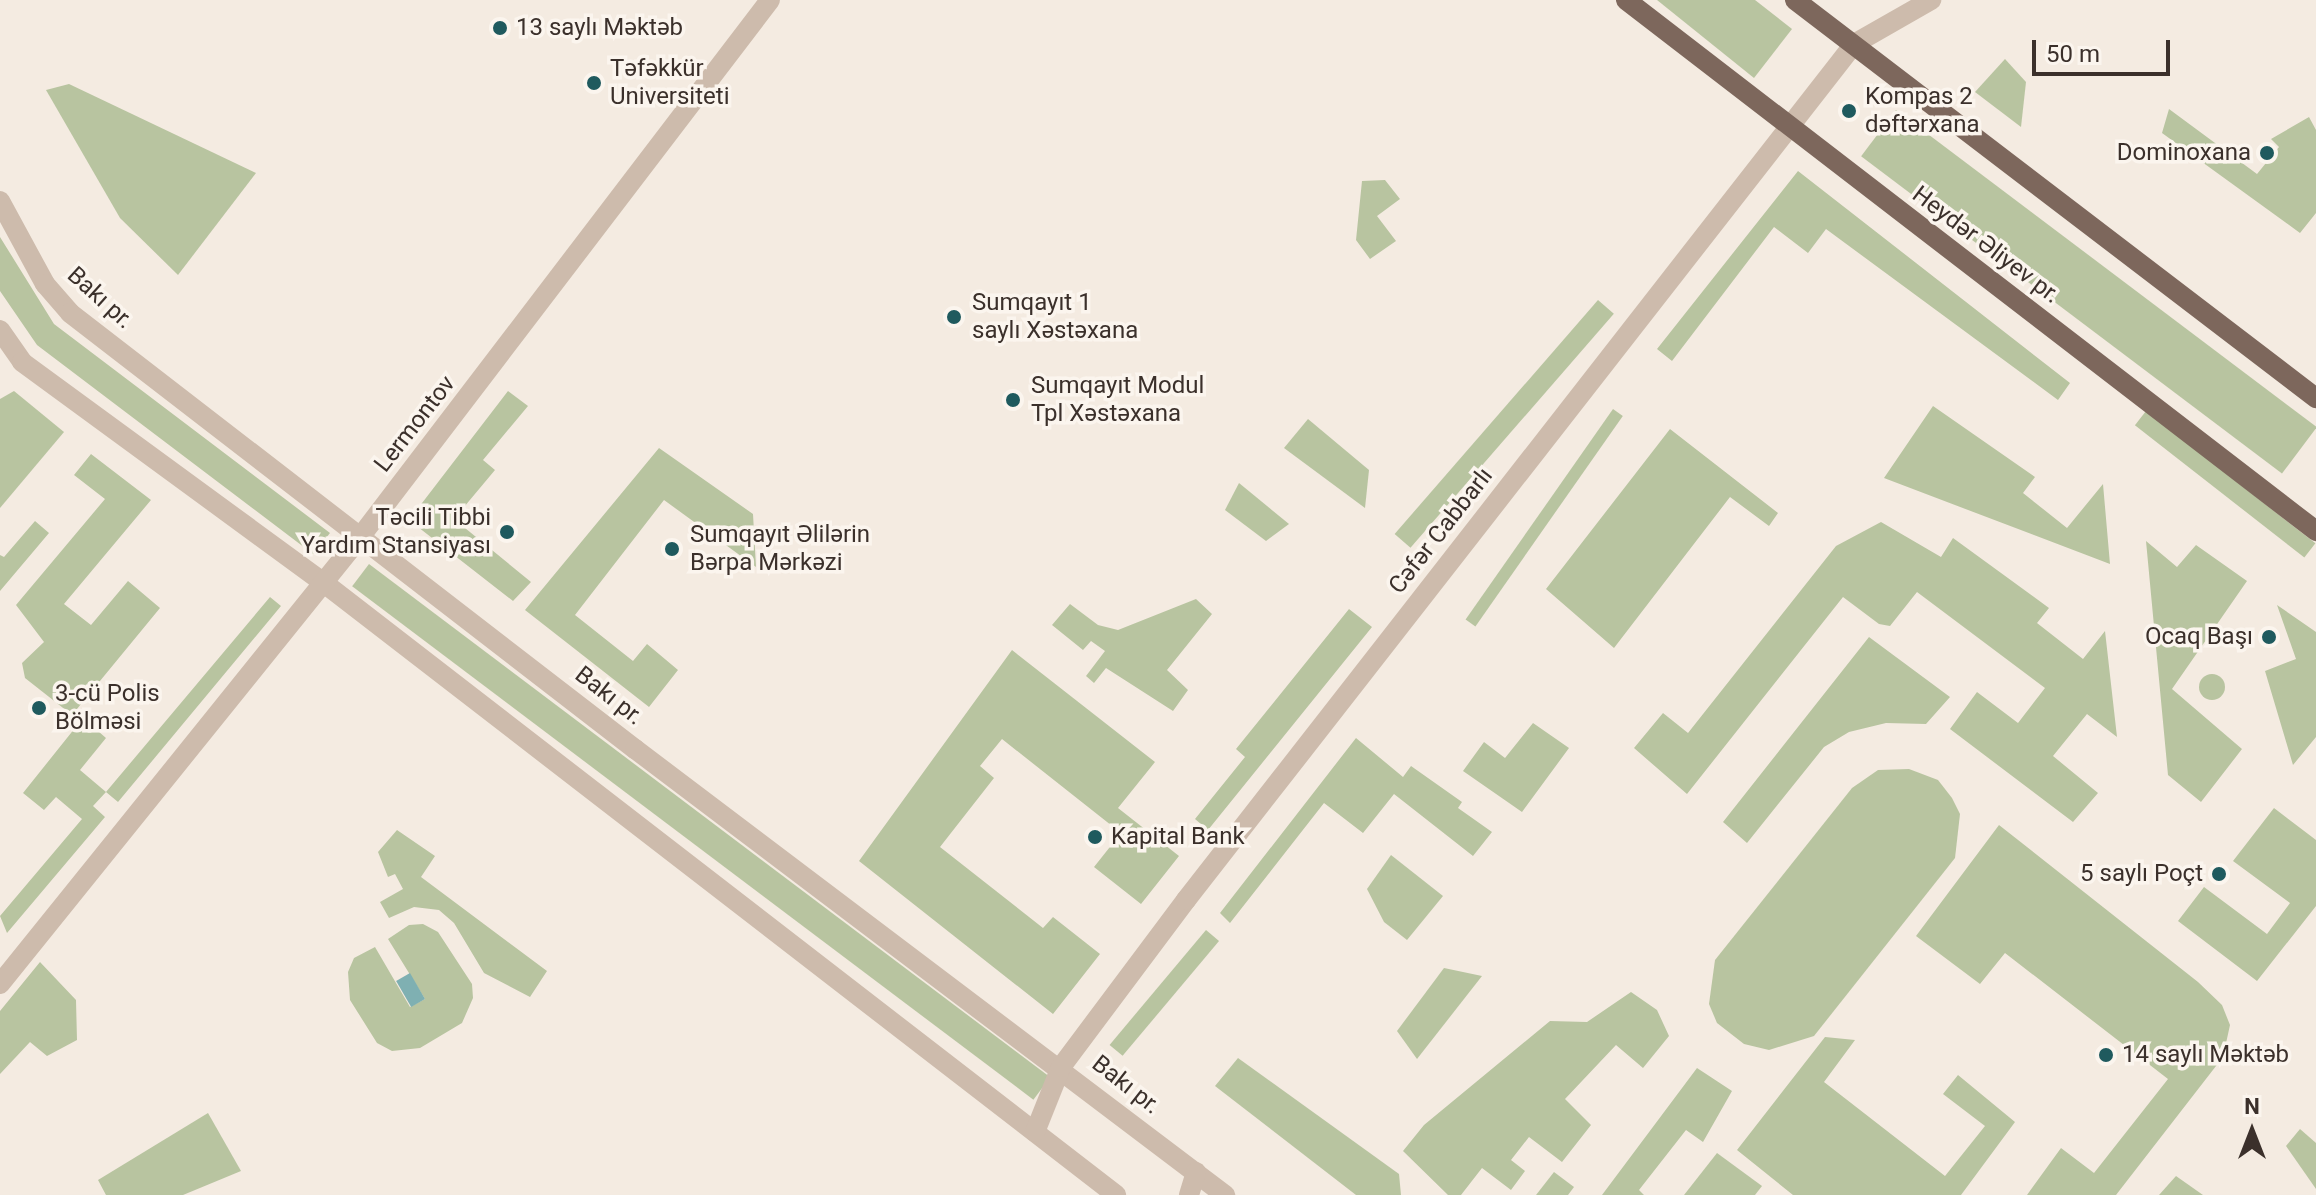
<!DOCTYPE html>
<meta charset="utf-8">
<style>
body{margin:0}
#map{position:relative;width:2316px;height:1195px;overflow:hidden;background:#f4ebe1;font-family:Roboto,sans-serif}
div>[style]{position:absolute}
.green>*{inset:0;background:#b8c4a0;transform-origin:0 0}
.round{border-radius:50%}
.water>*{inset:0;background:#7fb0b2;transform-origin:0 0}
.minor>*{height:20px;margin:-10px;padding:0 10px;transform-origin:10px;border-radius:10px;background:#cdbbac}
.major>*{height:20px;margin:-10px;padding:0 10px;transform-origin:10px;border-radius:10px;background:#7d675c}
.dots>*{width:22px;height:22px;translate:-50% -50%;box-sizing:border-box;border:4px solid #fbf5ee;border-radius:50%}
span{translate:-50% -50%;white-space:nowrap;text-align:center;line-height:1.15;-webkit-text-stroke:7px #fbf5ee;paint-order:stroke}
.poi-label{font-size:24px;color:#3b302b}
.left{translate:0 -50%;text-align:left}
.right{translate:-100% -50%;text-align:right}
.street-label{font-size:24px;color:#3b302b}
.north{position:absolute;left:2212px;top:1091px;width:80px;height:80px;-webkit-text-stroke:6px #fbf5ee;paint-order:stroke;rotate:0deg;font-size:22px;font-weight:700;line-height:32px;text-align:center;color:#3b302b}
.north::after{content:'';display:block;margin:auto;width:28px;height:36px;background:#3b302b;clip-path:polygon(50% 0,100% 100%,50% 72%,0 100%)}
.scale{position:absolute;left:2032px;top:40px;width:138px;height:36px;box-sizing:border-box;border:4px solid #3b302b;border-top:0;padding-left:10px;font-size:24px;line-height:28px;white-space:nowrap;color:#3b302b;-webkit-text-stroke:6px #fbf5ee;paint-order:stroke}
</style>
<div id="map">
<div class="green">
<div style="clip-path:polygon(1657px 0,1755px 0,1792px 29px,1754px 78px)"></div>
<div style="clip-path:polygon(2005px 59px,2026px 82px,2021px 127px,1975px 92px)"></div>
<div style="clip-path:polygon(69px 84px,256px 173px,178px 275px,120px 218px,46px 90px)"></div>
<div style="clip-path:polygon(2169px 109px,2257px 174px,2279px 147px,2271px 139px,2309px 117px,2316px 130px,2316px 213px,2300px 233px,2162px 133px)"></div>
<div style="left:1896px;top:110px;width:527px;height:58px;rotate:37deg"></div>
<div style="clip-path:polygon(1798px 171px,2070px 383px,2058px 400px,1826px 229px,1808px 253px,1774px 227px,1672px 361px,1657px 349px)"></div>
<div style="clip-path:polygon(1385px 180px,1400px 199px,1377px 216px,1396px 241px,1370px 259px,1356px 240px,1362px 181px)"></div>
<div style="clip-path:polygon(0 237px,54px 324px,330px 533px,313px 554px,37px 345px,0 291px)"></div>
<div style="left:1598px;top:300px;width:21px;height:310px;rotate:41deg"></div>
<div style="clip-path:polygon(14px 391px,64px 432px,0 508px,0 399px)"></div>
<div style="clip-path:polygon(508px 391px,528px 406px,483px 460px,495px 470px,454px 519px,531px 582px,513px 601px,409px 520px)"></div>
<div style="clip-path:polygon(1933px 406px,2035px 477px,2023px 493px,2067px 528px,2103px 484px,2110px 564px,1884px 478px)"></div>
<div style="left:1613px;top:409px;width:12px;height:257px;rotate:35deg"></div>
<div style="left:2146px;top:411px;width:215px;height:18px;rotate:38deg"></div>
<div style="clip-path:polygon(1308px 419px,1369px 470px,1365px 508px,1284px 448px)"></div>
<div style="clip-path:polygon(1670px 429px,1778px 513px,1769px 526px,1730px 497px,1614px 648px,1546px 589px)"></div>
<div style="clip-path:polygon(659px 448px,753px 514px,756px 567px,664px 500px,575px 615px,633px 661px,647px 644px,678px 670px,649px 707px,525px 610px)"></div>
<div style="clip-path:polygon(91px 454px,151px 500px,64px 604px,91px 625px,128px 581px,160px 608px,72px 715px,25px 678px,22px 663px,44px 642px,16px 605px,105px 499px,74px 475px)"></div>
<div style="clip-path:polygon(1239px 483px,1289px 524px,1266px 541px,1225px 510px)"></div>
<div style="clip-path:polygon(35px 521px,49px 533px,0 591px,0 555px,4px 557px)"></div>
<div style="clip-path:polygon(1881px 522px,1941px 557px,1953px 538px,2049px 608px,2037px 623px,2083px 659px,2105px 631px,2117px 737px,2087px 714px,2053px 756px,2098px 793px,2073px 822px,1950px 729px,1977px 692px,2018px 723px,2045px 688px,1917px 592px,1890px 626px,1879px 624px,1843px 597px,1687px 794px,1634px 748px,1663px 713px,1688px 733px,1836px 546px)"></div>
<div style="clip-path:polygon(2146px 541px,2177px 567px,2196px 545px,2247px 581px,2172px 689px,2242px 749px,2201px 802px,2168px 775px)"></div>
<div style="left:369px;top:564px;width:853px;height:28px;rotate:37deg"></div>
<div style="clip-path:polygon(270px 597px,281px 606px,118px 802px,106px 792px,93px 806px,105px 817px,7px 933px,0 916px,82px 819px,56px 797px,44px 810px,23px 793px,83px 718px,106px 738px,80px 770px,106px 792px)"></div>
<div style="clip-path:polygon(1196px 599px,1212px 614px,1167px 670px,1188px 690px,1173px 711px,1106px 668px,1094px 683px,1086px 676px,1105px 651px,1091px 641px,1083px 650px,1052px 625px,1070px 604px,1098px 625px,1118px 630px)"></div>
<div style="clip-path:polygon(2277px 605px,2316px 632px,2316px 737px,2293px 765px,2265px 671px,2296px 659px)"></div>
<div style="clip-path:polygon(1349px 609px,1372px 627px,1208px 830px,1195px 819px,1245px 757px,1236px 749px)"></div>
<div style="clip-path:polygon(1869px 637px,1950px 697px,1926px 724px,1886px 723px,1849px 732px,1824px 747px,1747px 843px,1723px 822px)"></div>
<div style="clip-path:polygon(1012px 650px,1155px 762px,1118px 808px,1179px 856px,1141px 904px,1094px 867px,1121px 833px,1002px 739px,980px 766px,994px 778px,940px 847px,1043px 928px,1053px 917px,1100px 954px,1053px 1014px,859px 861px)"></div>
<div class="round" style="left:2199px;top:674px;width:26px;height:26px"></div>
<div style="clip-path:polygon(1533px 723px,1569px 748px,1522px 812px,1463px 771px,1484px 742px,1505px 758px)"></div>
<div style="clip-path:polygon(1356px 738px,1403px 777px,1411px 766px,1462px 802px,1458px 808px,1492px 832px,1473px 856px,1394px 794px,1363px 833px,1324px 803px,1230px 923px,1220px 913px)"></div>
<div style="clip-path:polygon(1909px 769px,1938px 780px,1952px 798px,1960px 814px,1955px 858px,1814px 1036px,1769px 1050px,1744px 1044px,1717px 1023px,1709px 1004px,1715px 960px,1852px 788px,1878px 770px)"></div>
<div style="clip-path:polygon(2274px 808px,2316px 840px,2316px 906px,2257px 981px,2178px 921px,2204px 887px,2267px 934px,2290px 903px,2233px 861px)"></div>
<div style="clip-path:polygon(1999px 825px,2198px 982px,2222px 1005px,2230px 1025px,2223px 1057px,2116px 1195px,2027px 1195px,2061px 1148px,2094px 1173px,2168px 1079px,2005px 953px,1980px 984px,1916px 936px)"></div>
<div style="clip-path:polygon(397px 830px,435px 856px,421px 877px,547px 971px,530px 997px,484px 973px,454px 923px,439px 910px,414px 907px,389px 918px,380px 902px,403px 889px,395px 874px,388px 877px,378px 852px)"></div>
<div style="clip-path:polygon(1391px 855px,1443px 896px,1407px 940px,1384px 922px,1367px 889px)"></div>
<div style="clip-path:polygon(423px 924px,438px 932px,472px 984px,473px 998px,462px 1023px,420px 1048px,392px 1051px,377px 1043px,350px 1000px,348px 972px,354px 958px,375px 947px,410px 1007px,425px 999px,388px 939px,409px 925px)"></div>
<div style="left:1206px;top:930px;width:17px;height:150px;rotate:40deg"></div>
<div style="clip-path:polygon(40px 962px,76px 1000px,77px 1040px,47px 1056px,30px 1042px,0 1074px,0 1011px)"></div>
<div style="clip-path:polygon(1444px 968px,1482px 976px,1417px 1059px,1397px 1031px)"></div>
<div style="clip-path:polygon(1631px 992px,1657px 1010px,1669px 1036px,1643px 1068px,1616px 1045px,1565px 1099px,1591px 1125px,1562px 1162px,1529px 1137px,1511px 1160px,1525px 1171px,1511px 1190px,1482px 1168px,1461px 1195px,1448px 1195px,1403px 1151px,1424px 1125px,1550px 1021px,1587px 1022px)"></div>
<div style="clip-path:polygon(1825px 1037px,1855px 1040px,1824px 1082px,1945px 1176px,1985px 1126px,1943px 1094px,1958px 1075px,2015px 1122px,1961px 1195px,1793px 1195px,1737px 1150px)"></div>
<div style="clip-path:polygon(1238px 1058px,1399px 1174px,1401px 1195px,1356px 1195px,1215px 1086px)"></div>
<div style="clip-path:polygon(1697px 1068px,1732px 1091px,1703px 1142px,1686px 1130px,1639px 1190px,1644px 1195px,1602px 1195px)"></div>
<div style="clip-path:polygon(208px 1113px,241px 1171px,183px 1195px,106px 1195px,98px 1180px)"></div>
<div style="clip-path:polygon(2300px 1129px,2316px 1143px,2316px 1189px,2286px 1146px)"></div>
<div style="clip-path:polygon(1717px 1153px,1762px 1186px,1755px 1195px,1684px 1195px)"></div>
<div style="clip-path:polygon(1554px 1172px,1574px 1187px,1568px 1195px,1536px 1195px)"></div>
<div style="clip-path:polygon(2176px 1176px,2203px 1195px,2159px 1195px)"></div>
</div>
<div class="water">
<div style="left:410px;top:973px;width:30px;height:16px;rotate:60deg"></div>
</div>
<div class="minor">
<div style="left:0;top:201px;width:94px;rotate:61.5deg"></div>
<div style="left:45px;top:284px;width:38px;rotate:49deg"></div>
<div style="left:70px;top:313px;width:714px;rotate:37.66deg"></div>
<div style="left:635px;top:749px;width:740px;rotate:37.09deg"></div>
<div style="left:0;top:330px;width:39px;rotate:55deg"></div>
<div style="left:22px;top:362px;width:374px;rotate:36.2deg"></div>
<div style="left:324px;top:583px;width:1001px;rotate:37.69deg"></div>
<div style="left:0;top:984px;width:575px;rotate:-51.14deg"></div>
<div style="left:361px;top:536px;width:674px;rotate:-52.65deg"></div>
<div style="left:1035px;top:1132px;width:70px;rotate:-68.2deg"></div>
<div style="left:1061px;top:1067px;width:209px;rotate:-53.2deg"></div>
<div style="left:1186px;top:900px;width:1086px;rotate:-52.03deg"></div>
<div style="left:1854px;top:44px;width:89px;rotate:-29.7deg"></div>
<div style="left:1189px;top:1195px;width:24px;rotate:-73deg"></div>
</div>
<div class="major">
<div style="left:1626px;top:0;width:871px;rotate:37.58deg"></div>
<div style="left:1795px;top:0;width:656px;rotate:37.38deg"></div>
</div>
<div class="dots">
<div style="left:500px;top:28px;background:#1f5a5e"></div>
<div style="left:594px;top:83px;background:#1f5a5e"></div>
<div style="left:1849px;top:111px;background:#1f5a5e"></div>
<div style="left:2267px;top:153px;background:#1f5a5e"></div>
<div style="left:954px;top:317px;background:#1f5a5e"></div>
<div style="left:1013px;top:400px;background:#1f5a5e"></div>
<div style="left:507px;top:532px;background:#1f5a5e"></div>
<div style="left:672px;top:549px;background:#1f5a5e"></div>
<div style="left:2269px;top:637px;background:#1f5a5e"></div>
<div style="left:39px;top:708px;background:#1f5a5e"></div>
<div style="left:1095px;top:837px;background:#1f5a5e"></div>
<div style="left:2219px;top:874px;background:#1f5a5e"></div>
<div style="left:2106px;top:1055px;background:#1f5a5e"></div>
</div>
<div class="poi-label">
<span class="left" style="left:516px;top:28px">13 saylı Məktəb</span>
<span class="left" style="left:610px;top:83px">Təfəkkür<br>Universiteti</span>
<span class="left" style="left:1865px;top:111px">Kompas 2<br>dəftərxana</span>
<span class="right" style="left:2251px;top:153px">Dominoxana</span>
<span class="left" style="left:972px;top:317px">Sumqayıt 1<br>saylı Xəstəxana</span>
<span class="left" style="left:1031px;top:400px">Sumqayıt Modul<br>Tpl Xəstəxana</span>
<span class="right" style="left:491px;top:532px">Təcili Tibbi<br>Yardım Stansiyası</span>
<span class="left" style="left:690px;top:549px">Sumqayıt Əlilərin<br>Bərpa Mərkəzi</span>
<span class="right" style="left:2253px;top:637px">Ocaq Başı</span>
<span class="left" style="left:55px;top:708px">3-cü Polis<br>Bölməsi</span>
<span class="left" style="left:1111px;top:837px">Kapital Bank</span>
<span class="right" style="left:2203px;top:874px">5 saylı Poçt</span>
<span class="left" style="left:2122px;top:1055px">14 saylı Məktəb</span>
</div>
<div class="street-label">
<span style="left:1986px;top:245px;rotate:37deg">Heydər Əliyev pr.</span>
<span style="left:100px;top:298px;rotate:42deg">Bakı pr.</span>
<span style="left:415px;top:424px;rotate:-52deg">Lermontov</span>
<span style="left:1441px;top:531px;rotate:-52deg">Cəfər Cabbarlı</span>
<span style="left:609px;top:696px;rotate:38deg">Bakı pr.</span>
<span style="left:1126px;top:1085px;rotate:38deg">Bakı pr.</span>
</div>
<div class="north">N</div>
<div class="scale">50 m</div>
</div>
